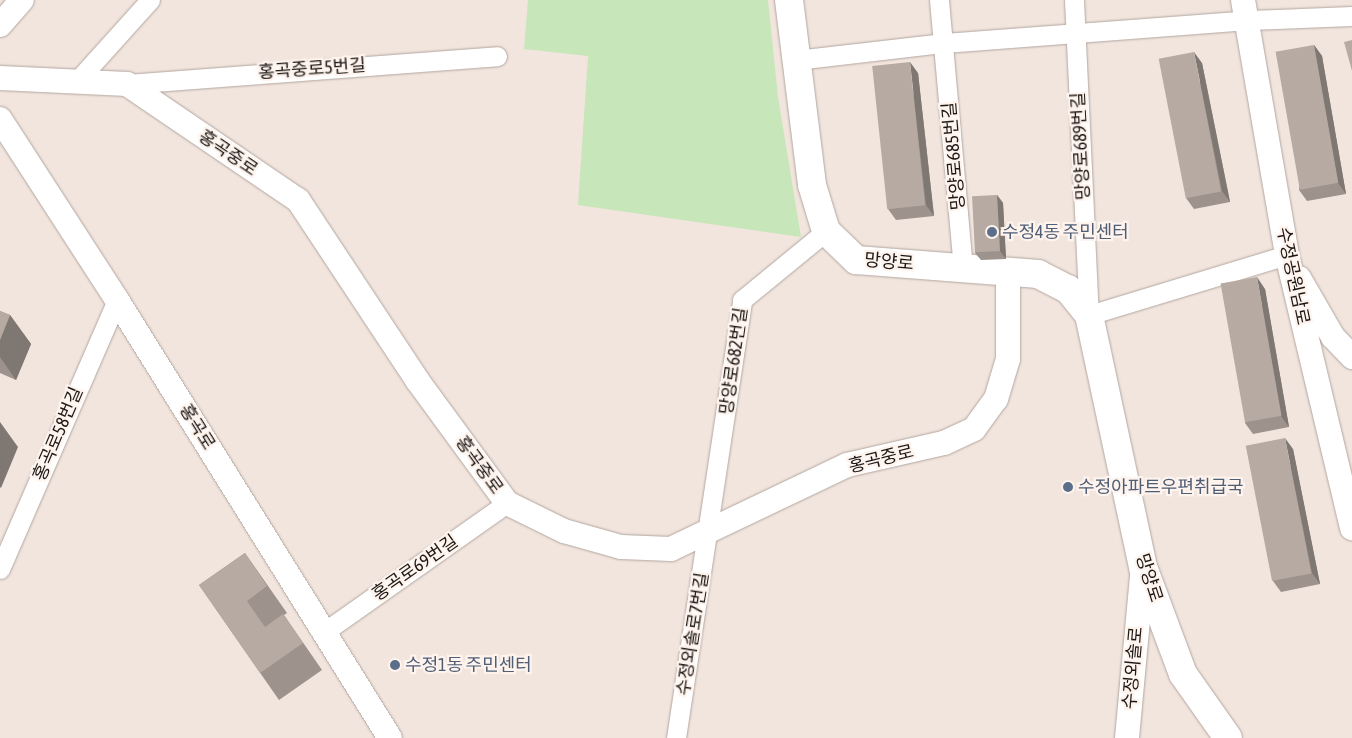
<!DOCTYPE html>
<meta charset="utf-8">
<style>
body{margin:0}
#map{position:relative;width:1352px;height:738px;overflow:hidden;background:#f2e5de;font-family:"Asap Condensed","Noto Sans KR",sans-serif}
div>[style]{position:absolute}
.green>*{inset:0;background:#c7e6b9}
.roads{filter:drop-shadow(0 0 1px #b2a69f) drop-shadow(0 0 1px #b2a69f)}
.minor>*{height:19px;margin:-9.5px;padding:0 9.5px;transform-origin:9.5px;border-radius:9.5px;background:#fff}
.tertiary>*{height:24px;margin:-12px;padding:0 12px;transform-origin:12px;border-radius:12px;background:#fff}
.secondary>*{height:28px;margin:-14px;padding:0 14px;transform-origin:14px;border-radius:14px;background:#fff}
.wall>*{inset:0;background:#9d928c}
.shaded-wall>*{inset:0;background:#7f7772}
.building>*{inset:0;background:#b6aaa3;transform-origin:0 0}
.dots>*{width:14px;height:14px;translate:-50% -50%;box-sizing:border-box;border:2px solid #fef3ed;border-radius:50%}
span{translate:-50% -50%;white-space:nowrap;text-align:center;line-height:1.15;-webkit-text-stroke:4.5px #fef3ed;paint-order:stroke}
.street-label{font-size:18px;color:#1c1815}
.service-label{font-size:18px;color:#4e5e75}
.left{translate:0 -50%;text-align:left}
</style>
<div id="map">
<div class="green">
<div style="clip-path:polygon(528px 0,768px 0,778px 97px,801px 237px,578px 205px,588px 56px,524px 49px)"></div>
</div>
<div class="roads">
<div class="minor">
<div style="left:939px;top:0;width:269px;rotate:84.9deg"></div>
<div style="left:1074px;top:0;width:315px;rotate:87.3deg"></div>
<div style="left:1089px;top:315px;width:207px;rotate:-16.9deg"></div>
<div style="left:796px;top:60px;width:149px;rotate:-6.6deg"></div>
<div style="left:944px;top:43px;width:305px;rotate:-4.3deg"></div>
<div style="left:1248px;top:20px;width:104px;rotate:-2.2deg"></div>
<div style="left:77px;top:81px;width:109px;rotate:-48deg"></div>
<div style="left:127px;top:84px;width:371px;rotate:-4.3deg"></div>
<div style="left:0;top:569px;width:293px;rotate:-66.5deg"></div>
<div style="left:324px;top:632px;width:224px;rotate:-35.2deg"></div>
<div style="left:676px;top:738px;width:443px;rotate:-81.4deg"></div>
<div style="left:742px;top:300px;width:109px;rotate:-39.4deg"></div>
</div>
<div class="tertiary">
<div style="left:1243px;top:0;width:259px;rotate:80.2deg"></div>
<div style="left:1287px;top:255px;width:281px;rotate:76.6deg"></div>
<div style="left:0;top:25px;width:33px;rotate:-49deg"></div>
<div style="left:0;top:78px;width:127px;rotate:2.7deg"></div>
<div style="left:127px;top:84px;width:207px;rotate:34.2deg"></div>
<div style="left:298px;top:200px;width:216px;rotate:56.5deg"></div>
<div style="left:417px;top:380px;width:152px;rotate:53.8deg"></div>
<div style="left:507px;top:503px;width:64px;rotate:26.2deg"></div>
<div style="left:564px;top:531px;width:59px;rotate:15.7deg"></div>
<div style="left:621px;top:547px;width:50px;rotate:2.3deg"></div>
<div style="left:671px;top:549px;width:195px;rotate:-25.5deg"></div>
<div style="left:847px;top:465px;width:99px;rotate:-12.8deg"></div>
<div style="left:944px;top:443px;width:33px;rotate:-25deg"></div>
<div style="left:974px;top:429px;width:37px;rotate:-54deg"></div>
<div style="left:996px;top:399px;width:42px;rotate:-73.3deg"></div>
<div style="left:1008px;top:359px;width:87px;rotate:-90deg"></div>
<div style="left:0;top:119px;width:216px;rotate:57.1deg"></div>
<div style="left:117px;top:300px;width:516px;rotate:58.07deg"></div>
<div style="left:1299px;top:278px;width:68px;rotate:60deg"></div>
<div style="left:1333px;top:337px;width:28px;rotate:46deg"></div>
<div style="left:1127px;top:738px;width:172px;rotate:-84.7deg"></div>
</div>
<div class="secondary">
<div style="left:789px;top:0;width:186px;rotate:82.9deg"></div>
<div style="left:812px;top:185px;width:48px;rotate:73.1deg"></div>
<div style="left:826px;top:231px;width:42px;rotate:44deg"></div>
<div style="left:856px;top:260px;width:183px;rotate:4.4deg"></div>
<div style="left:1038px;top:274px;width:34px;rotate:27deg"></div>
<div style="left:1068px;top:289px;width:33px;rotate:51deg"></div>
<div style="left:1089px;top:315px;width:258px;rotate:77.9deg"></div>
<div style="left:1143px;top:567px;width:114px;rotate:69.5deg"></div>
<div style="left:1183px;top:674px;width:78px;rotate:54.9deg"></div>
</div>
</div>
<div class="wall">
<div style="clip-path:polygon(1314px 45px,1322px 56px,1346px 194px,1307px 201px,1299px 190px)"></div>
<div style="clip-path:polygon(1202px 63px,1230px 202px,1194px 209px,1186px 198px)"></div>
<div style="clip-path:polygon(918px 73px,934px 216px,896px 220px,888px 209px)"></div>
<div style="clip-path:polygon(997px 195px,1003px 203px,1006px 259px,981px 260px,975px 253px)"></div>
<div style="clip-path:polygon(1265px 289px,1289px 427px,1253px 434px,1245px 423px)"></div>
<div style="clip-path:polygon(0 311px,10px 315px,31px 344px,16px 380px,0 373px)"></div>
<div style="clip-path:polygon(1293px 449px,1320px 584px,1281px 592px,1273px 581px)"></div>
<div style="clip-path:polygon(245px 553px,287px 613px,284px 615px,322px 670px,279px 700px,199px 585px)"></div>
</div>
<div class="shaded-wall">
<div style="clip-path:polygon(1314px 45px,1322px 56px,1346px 194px,1338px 183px)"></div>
<div style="clip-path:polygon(1194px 52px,1202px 63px,1230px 202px,1222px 191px)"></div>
<div style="clip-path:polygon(910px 62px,918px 73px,934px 216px,926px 205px)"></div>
<div style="clip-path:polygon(997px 195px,1003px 203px,1006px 259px,1000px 251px)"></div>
<div style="clip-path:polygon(1257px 277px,1265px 289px,1289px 427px,1281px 416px)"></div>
<div style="clip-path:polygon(10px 315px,31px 344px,16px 380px,0 357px,0 340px)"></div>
<div style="clip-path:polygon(0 422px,18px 447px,1px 488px,0 487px)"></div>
<div style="clip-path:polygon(1285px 438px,1293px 449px,1320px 584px,1312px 573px)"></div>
</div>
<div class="building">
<div style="clip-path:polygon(1352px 40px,1352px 71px,1344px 42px)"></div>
<div style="left:1314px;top:45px;width:140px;height:39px;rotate:80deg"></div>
<div style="left:1194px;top:52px;width:142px;height:36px;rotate:79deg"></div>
<div style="left:910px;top:62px;width:144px;height:38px;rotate:84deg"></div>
<div style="left:997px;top:195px;width:56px;height:25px;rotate:87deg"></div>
<div style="left:1257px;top:277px;width:141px;height:37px;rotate:80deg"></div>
<div style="clip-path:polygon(0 311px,10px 315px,0 340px)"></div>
<div style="left:1285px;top:438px;width:138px;height:40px;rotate:79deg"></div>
<div style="clip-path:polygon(245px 553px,267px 586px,247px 601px,265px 627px,283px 614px,303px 643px,260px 673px,199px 585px)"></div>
</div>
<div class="dots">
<div style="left:992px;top:232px;background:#5c6f8a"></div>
<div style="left:1068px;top:487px;background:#5c6f8a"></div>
<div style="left:395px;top:665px;background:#5c6f8a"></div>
</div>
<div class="street-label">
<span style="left:312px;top:69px;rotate:-4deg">홍곡중로5번길</span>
<span style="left:1081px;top:146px;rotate:-93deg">망양로689번길</span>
<span style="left:228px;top:153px;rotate:34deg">홍곡중로</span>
<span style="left:954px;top:156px;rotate:-95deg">망양로685번길</span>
<span style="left:889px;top:262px;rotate:5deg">망양로</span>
<span style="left:1293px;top:276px;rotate:78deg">수정공원남로</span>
<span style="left:734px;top:361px;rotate:-82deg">망양로682번길</span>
<span style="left:197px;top:427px;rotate:58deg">홍곡로</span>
<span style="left:58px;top:434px;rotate:-67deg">홍곡로58번길</span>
<span style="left:881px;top:459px;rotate:-14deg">홍곡중로</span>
<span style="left:479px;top:465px;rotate:54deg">홍곡중로</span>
<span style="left:415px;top:568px;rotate:-35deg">홍곡로69번길</span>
<span style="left:1149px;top:578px;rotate:72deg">망양로</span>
<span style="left:693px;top:634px;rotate:-81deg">수정외솔로7번길</span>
<span style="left:1133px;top:668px;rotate:-85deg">수정외솔로</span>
</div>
<div class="service-label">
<span class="left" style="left:1002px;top:232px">수정4동 주민센터</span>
<span class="left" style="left:1078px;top:487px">수정아파트우편취급국</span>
<span class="left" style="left:405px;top:665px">수정1동 주민센터</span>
</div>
</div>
